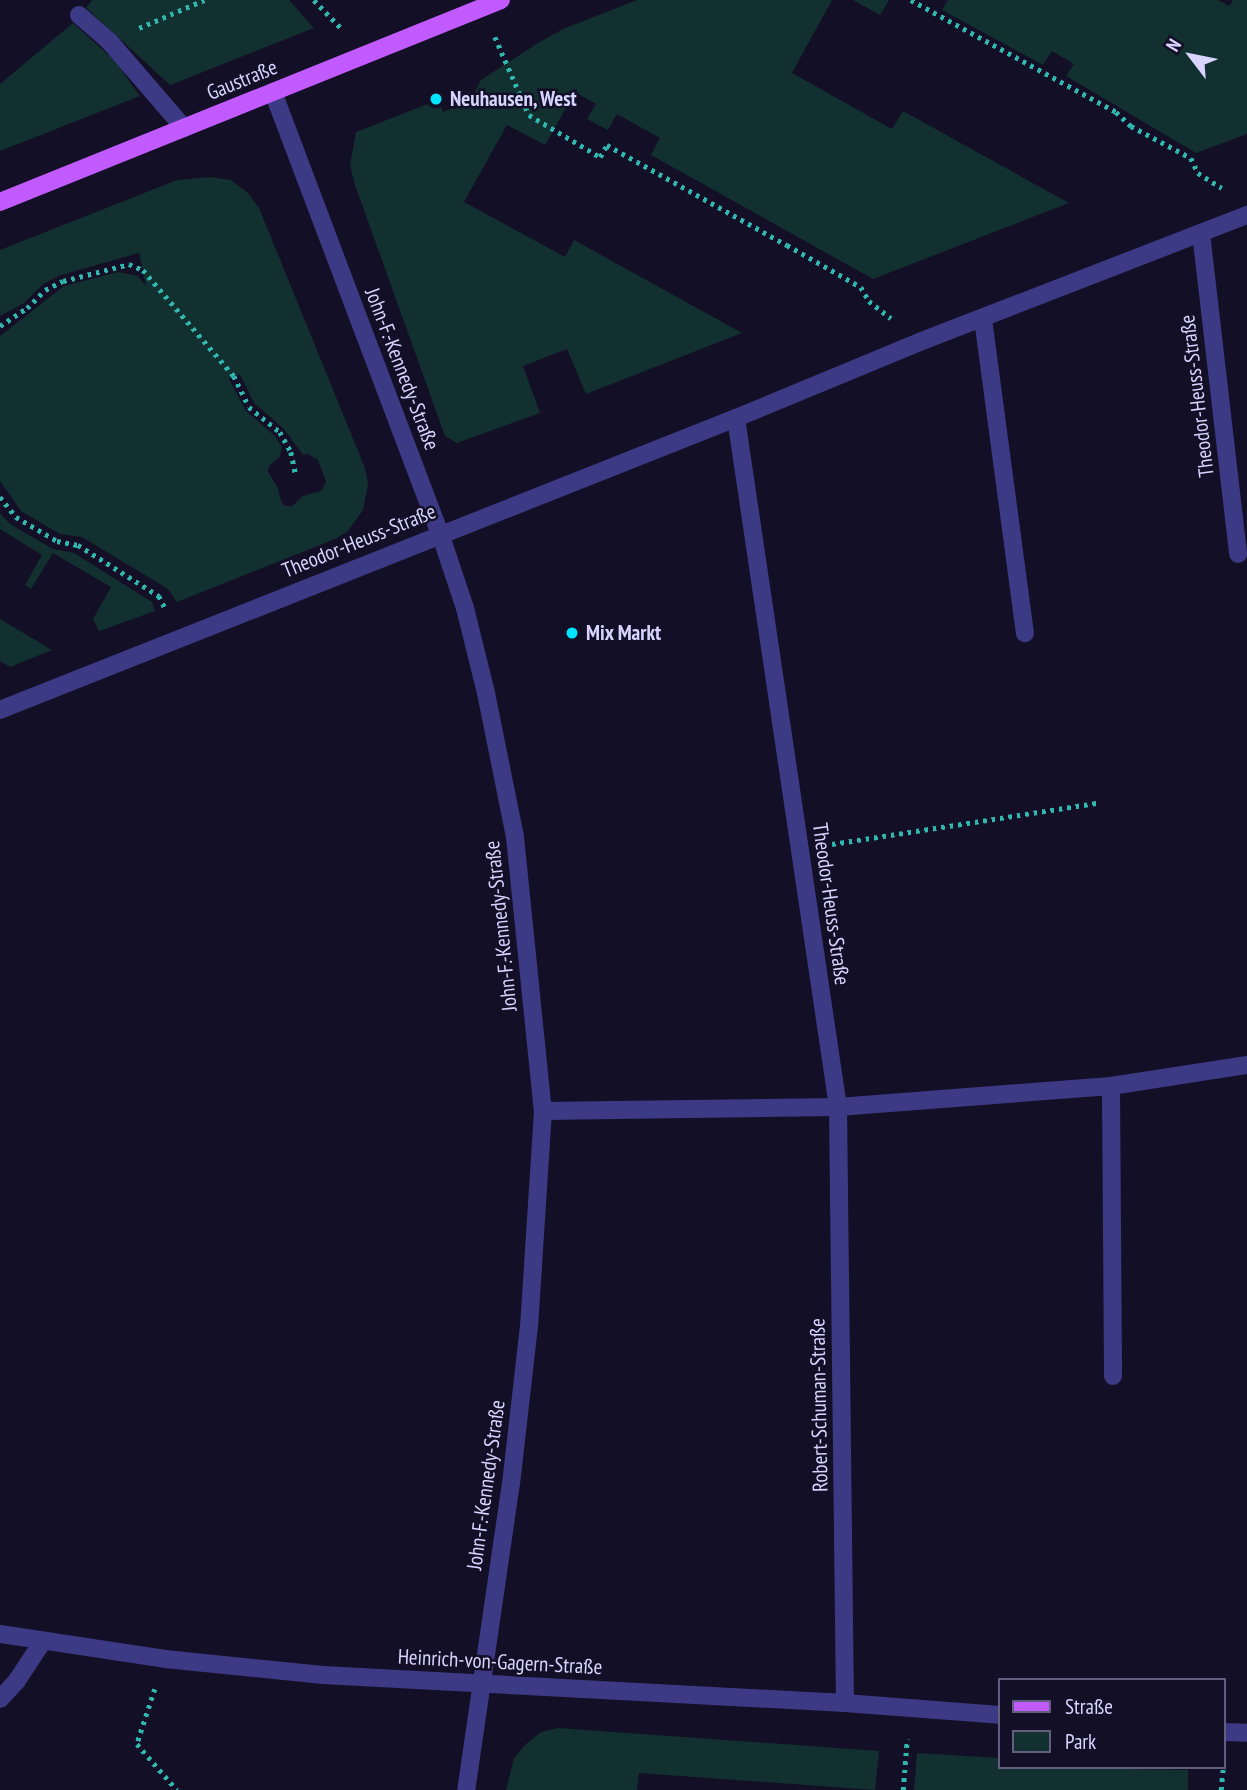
<!DOCTYPE html>
<meta charset="utf-8">
<style>
body{margin:0}
#map{position:relative;width:1247px;height:1790px;overflow:hidden;background:#130f26;font-family:"PT Sans Narrow",sans-serif}
div>[style]{position:absolute}
.green>*{inset:0;background:#12302f}
.path>*{height:4.5px;margin-top:-2.25px;transform-origin:0;background:repeating-linear-gradient(90deg,#2fb8b0 0 3.5px,transparent 0 8.5px)}
.minor>*{height:18px;margin:-9px;padding:0 9px;transform-origin:9px;border-radius:9px;background:#3d3a85}
.major>*{height:18px;margin:-9px;padding:0 9px;transform-origin:9px;border-radius:9px;background:#c25bff}
.dots>*{width:19px;height:19px;translate:-50% -50%;box-sizing:border-box;border:4px solid #130f26;border-radius:50%}
span{translate:-50% -50%;white-space:nowrap;text-align:center;line-height:1.15;-webkit-text-stroke:5px #130f26;paint-order:stroke}
.street-label{font-size:21px;color:#d9d4ff}
.poi-label{font-size:21px;color:#d9d4ff;font-weight:700}
.left{translate:0 -50%;text-align:left}
.legend{position:absolute;left:998px;top:1678px;width:228px;height:91px;box-sizing:border-box;background:#130f26;border:2px solid #625e7d;margin:0;padding:9px 12px;list-style:none;font-size:21px;color:#d9d4ff}
.legend li{display:flex;align-items:center;gap:14px;height:35px}
.legend b{width:35px;border:2px solid #625e7d}
.north{position:absolute;left:1156px;top:21px;width:70px;height:70px;-webkit-text-stroke:5px #130f26;paint-order:stroke;rotate:302deg;font-size:19px;font-weight:700;line-height:28px;text-align:center;color:#d9d4ff}
.north::after{content:'';display:block;margin:auto;width:24px;height:32px;background:#d9d4ff;clip-path:polygon(50% 0,100% 100%,50% 72%,0 100%)}
</style>
<div id="map">
<div class="green">
<div style="clip-path:polygon(92px 0,289px 0,314px 28px,170px 85px,86px 8px)"></div>
<div style="clip-path:polygon(637px 0,832px 0,792px 73px,892px 129px,903px 111px,1069px 203px,873px 279px,651px 155px,660px 138px,617px 114px,608px 130px,587px 119px,596px 104px,575px 92px,545px 145px,507px 125px,464px 202px,565px 257px,574px 240px,742px 333px,586px 394px,567px 349px,523px 366px,540px 413px,457px 443px,445px 436px,355px 185px,350px 165px,356px 132px,438px 100px,443px 112px,471px 100px,481px 80px,538px 43px,563px 29px)"></div>
<div style="clip-path:polygon(853px 0,889px 0,880px 15px)"></div>
<div style="clip-path:polygon(948px 0,1218px 0,1229px 6px,1233px 0,1247px 0,1247px 134px,1196px 153px,1066px 76px,1074px 64px,1052px 51px,1043px 65px,942px 10px)"></div>
<div style="clip-path:polygon(73px 23px,115px 61px,140px 96px,0 151px,0 84px)"></div>
<div style="clip-path:polygon(evenodd,210px 177px,231px 180px,248px 193px,259px 208px,365px 468px,368px 484px,363px 510px,348px 531px,335px 539px,177px 602px,168px 589px,82px 537px,60px 534px,21px 511px,0 481px,0 336px,64px 286px,118px 272px,138px 276px,146px 286px,139px 253px,58px 276px,42px 285px,24px 303px,0 316px,0 250px,177px 180px,210px 177px,240px 374px,254px 403px,284px 429px,303px 455px,308px 454px,318px 460px,326px 482px,321px 491px,303px 496px,292px 506px,285px 506px,281px 501px,278px 488px,268px 472px,269px 466px,280px 457px,282px 447px,275px 436px,246px 411px,229px 379px,240px 374px)"></div>
<div style="clip-path:polygon(0 513px,10px 524px,53px 549px,74px 553px,152px 602px,155px 611px,99px 631px,93px 619px,111px 587px,53px 553px,31px 589px,25px 585px,42px 555px,0 529px)"></div>
<div style="clip-path:polygon(0 619px,52px 650px,10px 667px,0 661px)"></div>
<div style="clip-path:polygon(558px 1728px,879px 1751px,875px 1790px,639px 1773px,637px 1790px,506px 1790px,514px 1758px,526px 1744px,541px 1732px)"></div>
<div style="clip-path:polygon(917px 1753px,1000px 1758px,1000px 1767px,1188px 1770px,1188px 1790px,914px 1790px)"></div>
</div>
<div class="path">
<div style="left:314px;top:0;width:39px;rotate:46deg"></div>
<div style="left:911px;top:0;width:234px;rotate:28.6deg"></div>
<div style="left:1116px;top:112px;width:21px;rotate:43deg"></div>
<div style="left:1131px;top:126px;width:68px;rotate:28.1deg"></div>
<div style="left:1191px;top:158px;width:17px;rotate:65deg"></div>
<div style="left:1198px;top:173px;width:28px;rotate:32deg"></div>
<div style="left:139px;top:28px;width:71px;rotate:-23.3deg"></div>
<div style="left:495px;top:37px;width:85px;rotate:66.4deg"></div>
<div style="left:529px;top:115px;width:82px;rotate:30.6deg"></div>
<div style="left:600px;top:157px;width:14px;rotate:-60deg"></div>
<div style="left:607px;top:145px;width:206px;rotate:29.1deg"></div>
<div style="left:787px;top:245px;width:85px;rotate:29.6deg"></div>
<div style="left:861px;top:287px;width:16px;rotate:60deg"></div>
<div style="left:869px;top:301px;width:28px;rotate:38deg"></div>
<div style="left:0;top:326px;width:32px;rotate:-34deg"></div>
<div style="left:27px;top:308px;width:25px;rotate:-45deg"></div>
<div style="left:45px;top:290px;width:20px;rotate:-27deg"></div>
<div style="left:63px;top:281px;width:68px;rotate:-14.4deg"></div>
<div style="left:129px;top:264px;width:15px;rotate:23deg"></div>
<div style="left:143px;top:270px;width:140px;rotate:49.4deg"></div>
<div style="left:234px;top:376px;width:34px;rotate:64deg"></div>
<div style="left:249px;top:407px;width:40px;rotate:39deg"></div>
<div style="left:280px;top:432px;width:23px;rotate:61deg"></div>
<div style="left:291px;top:452px;width:24px;rotate:78deg"></div>
<div style="left:0;top:497px;width:26px;rotate:51deg"></div>
<div style="left:16px;top:517px;width:48px;rotate:30.3deg"></div>
<div style="left:57px;top:541px;width:21px;rotate:11deg"></div>
<div style="left:78px;top:545px;width:96px;rotate:32.2deg"></div>
<div style="left:159px;top:596px;width:16px;rotate:63deg"></div>
<div style="left:832px;top:844px;width:269px;rotate:-8.8deg"></div>
<div style="left:155px;top:1689px;width:58px;rotate:108.1deg"></div>
<div style="left:137px;top:1744px;width:61px;rotate:49deg"></div>
<div style="left:903px;top:1790px;width:51px;rotate:-85.5deg"></div>
<div style="left:1221px;top:1790px;width:23px;rotate:-85deg"></div>
</div>
<div class="minor">
<div style="left:79px;top:15px;width:40px;rotate:41deg"></div>
<div style="left:109px;top:41px;width:115px;rotate:49.2deg"></div>
<div style="left:273px;top:92px;width:472px;rotate:69.3deg"></div>
<div style="left:440px;top:533px;width:79px;rotate:71.6deg"></div>
<div style="left:465px;top:608px;width:88px;rotate:76.1deg"></div>
<div style="left:486px;top:693px;width:147px;rotate:78.6deg"></div>
<div style="left:515px;top:837px;width:275px;rotate:84.2deg"></div>
<div style="left:543px;top:1111px;width:215px;rotate:93.7deg"></div>
<div style="left:529px;top:1326px;width:158px;rotate:96.5deg"></div>
<div style="left:511px;top:1483px;width:310px;rotate:98.3deg"></div>
<div style="left:1201px;top:233px;width:323px;rotate:83.4deg"></div>
<div style="left:983px;top:319px;width:317px;rotate:82.4deg"></div>
<div style="left:736px;top:418px;width:697px;rotate:81.58deg"></div>
<div style="left:838px;top:1107px;width:596px;rotate:89.33deg"></div>
<div style="left:0;top:710px;width:792px;rotate:-21.64deg"></div>
<div style="left:736px;top:418px;width:201px;rotate:-22.5deg"></div>
<div style="left:922px;top:341px;width:349px;rotate:-21.2deg"></div>
<div style="left:1111px;top:1086px;width:290px;rotate:89.6deg"></div>
<div style="left:543px;top:1111px;width:295px;rotate:-0.8deg"></div>
<div style="left:838px;top:1107px;width:274px;rotate:-4.4deg"></div>
<div style="left:1111px;top:1086px;width:138px;rotate:-8.8deg"></div>
<div style="left:0;top:1634px;width:167px;rotate:8.6deg"></div>
<div style="left:165px;top:1659px;width:159px;rotate:5.8deg"></div>
<div style="left:323px;top:1675px;width:523px;rotate:3.07deg"></div>
<div style="left:845px;top:1703px;width:155px;rotate:4.4deg"></div>
<div style="left:0;top:1699px;width:23px;rotate:-47deg"></div>
<div style="left:16px;top:1682px;width:49px;rotate:-56.6deg"></div>
<div style="left:1224px;top:1732px;width:23px;rotate:2deg"></div>
</div>
<div class="major">
<div style="left:0;top:202px;width:540px;rotate:-21.96deg"></div>
</div>
<div class="dots">
<div style="left:436px;top:99px;background:#00e5ff"></div>
<div style="left:572px;top:633px;background:#00e5ff"></div>
</div>
<div class="street-label">
<span style="left:242px;top:80px;rotate:-22deg">Gaustraße</span>
<span style="left:402px;top:369px;rotate:69deg">John-F.-Kennedy-Straße</span>
<span style="left:1197px;top:396px;rotate:-97deg">Theodor-Heuss-Straße</span>
<span style="left:359px;top:541px;rotate:-22deg">Theodor-Heuss-Straße</span>
<span style="left:831px;top:904px;rotate:82deg">Theodor-Heuss-Straße</span>
<span style="left:501px;top:926px;rotate:-96deg">John-F.-Kennedy-Straße</span>
<span style="left:819px;top:1405px;rotate:-91deg">Robert-Schuman-Straße</span>
<span style="left:486px;top:1485px;rotate:-82deg">John-F.-Kennedy-Straße</span>
<span style="left:500px;top:1662px;rotate:3deg">Heinrich-von-Gagern-Straße</span>
</div>
<div class="poi-label">
<span class="left" style="left:450px;top:99px">Neuhausen, West</span>
<span class="left" style="left:586px;top:633px">Mix Markt</span>
</div>
<ul class="legend">
<li><b style="height:9px;background:#c25bff"></b>Straße</li>
<li><b style="height:19px;background:#12302f"></b>Park</li>
</ul>
<div class="north">N</div>
</div>
